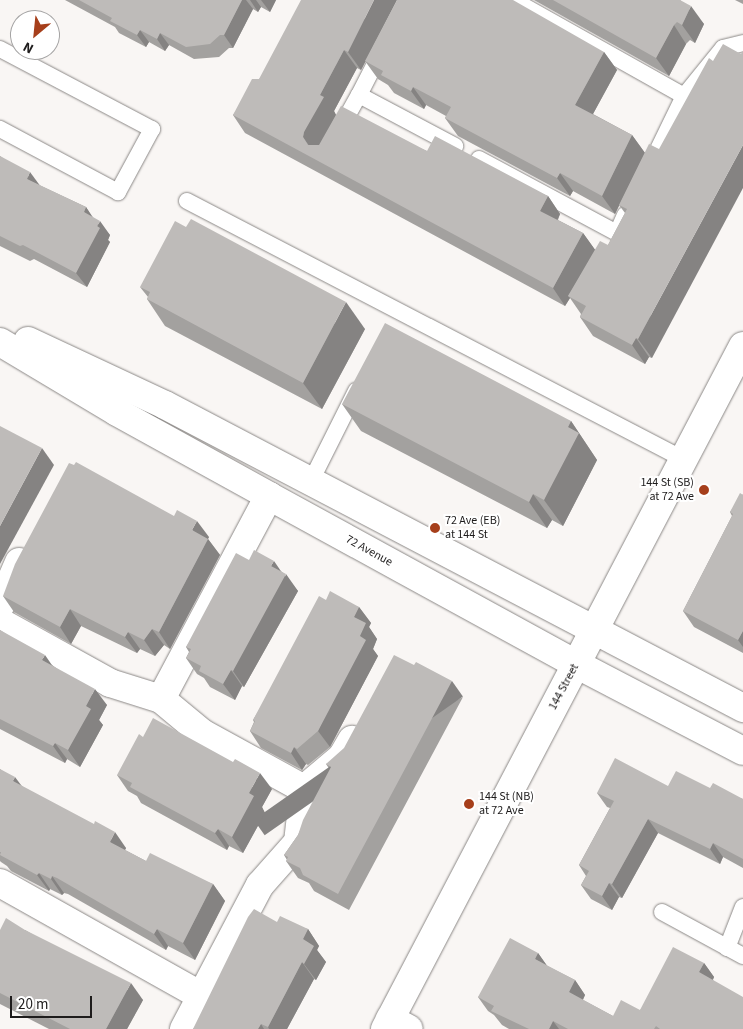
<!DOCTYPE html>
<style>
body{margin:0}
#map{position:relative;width:743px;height:1029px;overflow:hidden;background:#f9f6f4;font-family:"Source Sans 3",sans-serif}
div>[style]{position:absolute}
.roads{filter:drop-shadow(0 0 1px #8b8886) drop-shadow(0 0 1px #8b8886)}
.service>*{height:16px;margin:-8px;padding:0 8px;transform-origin:8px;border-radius:8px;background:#fff}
.minor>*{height:28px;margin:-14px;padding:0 14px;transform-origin:14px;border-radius:14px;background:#fff}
.secondary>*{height:28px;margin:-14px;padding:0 14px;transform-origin:14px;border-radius:14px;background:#fff}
.wall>*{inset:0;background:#a3a19f}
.shaded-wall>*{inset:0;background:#858382;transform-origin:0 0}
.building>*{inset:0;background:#bebbb9}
.dots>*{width:14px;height:14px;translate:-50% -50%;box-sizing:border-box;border:2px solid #fff;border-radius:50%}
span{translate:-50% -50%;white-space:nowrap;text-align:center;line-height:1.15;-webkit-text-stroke:4px #fff;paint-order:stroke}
.poi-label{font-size:12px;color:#1e1c1c}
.right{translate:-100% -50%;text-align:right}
.left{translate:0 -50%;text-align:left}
.street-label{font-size:12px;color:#1e1c1c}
.north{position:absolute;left:10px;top:10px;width:50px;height:50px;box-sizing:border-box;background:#fff;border:1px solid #a5a4a4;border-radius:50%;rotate:208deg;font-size:14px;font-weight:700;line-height:20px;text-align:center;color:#1e1c1c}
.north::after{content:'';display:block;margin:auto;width:18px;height:22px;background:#a63f1b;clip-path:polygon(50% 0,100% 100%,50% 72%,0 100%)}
.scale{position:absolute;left:10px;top:996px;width:82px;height:22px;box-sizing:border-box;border:2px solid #1e1c1c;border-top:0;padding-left:6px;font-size:15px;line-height:18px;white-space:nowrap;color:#1e1c1c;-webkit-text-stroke:4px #fff;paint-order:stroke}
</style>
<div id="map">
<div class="roads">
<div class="service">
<div style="left:515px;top:1px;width:194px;rotate:29.3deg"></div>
<div style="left:0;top:49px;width:172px;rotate:27.8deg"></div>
<div style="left:152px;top:129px;width:72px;rotate:118.4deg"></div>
<div style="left:118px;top:192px;width:134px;rotate:-151.9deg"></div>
<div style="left:359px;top:95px;width:51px;rotate:-62.9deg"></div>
<div style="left:340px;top:129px;width:39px;rotate:-61deg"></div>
<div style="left:359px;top:95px;width:109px;rotate:28deg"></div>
<div style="left:479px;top:159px;width:157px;rotate:28.2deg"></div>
<div style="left:617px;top:233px;width:20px;rotate:-66deg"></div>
<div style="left:649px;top:168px;width:80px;rotate:-64.1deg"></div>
<div style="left:684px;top:96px;width:62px;rotate:-50.9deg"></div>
<div style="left:723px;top:48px;width:21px;rotate:-14deg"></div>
<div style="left:187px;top:201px;width:559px;rotate:27.48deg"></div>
<div style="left:311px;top:481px;width:101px;rotate:-63.4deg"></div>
<div style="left:662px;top:912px;width:92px;rotate:28.5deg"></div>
<div style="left:727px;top:948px;width:44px;rotate:-68.7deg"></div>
</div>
<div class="minor">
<div style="left:0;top:606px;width:48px;rotate:-66.6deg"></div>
<div style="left:0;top:622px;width:126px;rotate:29deg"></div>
<div style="left:110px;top:683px;width:53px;rotate:17.4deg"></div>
<div style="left:161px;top:699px;width:53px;rotate:39.7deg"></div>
<div style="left:202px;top:733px;width:116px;rotate:28.8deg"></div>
<div style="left:161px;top:699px;width:230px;rotate:-62deg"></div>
<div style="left:0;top:883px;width:231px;rotate:29.3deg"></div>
<div style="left:390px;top:1019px;width:21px;rotate:28deg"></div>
<div style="left:184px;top:1029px;width:163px;rotate:-62.2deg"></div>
<div style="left:260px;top:885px;width:57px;rotate:-48.5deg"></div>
<div style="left:298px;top:842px;width:53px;rotate:-83.5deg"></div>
<div style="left:304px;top:789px;width:50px;rotate:-40.1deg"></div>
<div style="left:342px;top:757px;width:20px;rotate:-60deg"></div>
</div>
<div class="secondary">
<div style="left:28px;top:341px;width:151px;rotate:25deg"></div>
<div style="left:165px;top:405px;width:653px;rotate:27.66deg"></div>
<div style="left:0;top:342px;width:136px;rotate:30.9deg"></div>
<div style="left:117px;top:412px;width:174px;rotate:28.9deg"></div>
<div style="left:269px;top:496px;width:350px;rotate:28.7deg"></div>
<div style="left:576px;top:664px;width:188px;rotate:27.5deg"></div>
<div style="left:385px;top:1029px;width:771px;rotate:-62.34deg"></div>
</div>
</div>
<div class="wall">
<div style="clip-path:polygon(65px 0,276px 0,270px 12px,261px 7px,258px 12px,253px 9px,233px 48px,229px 48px,219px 57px,194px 59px,169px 45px,165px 51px,149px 42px,146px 47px,119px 33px,115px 27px)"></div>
<div style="clip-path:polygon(397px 0,361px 70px,357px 68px,334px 111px,336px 115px,427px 151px,548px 196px,560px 214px,558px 220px,583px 233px,595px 250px,608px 245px,625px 213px,619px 205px,615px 214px,573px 191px,570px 196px,458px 136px,445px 118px,446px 116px,426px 105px,424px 109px,394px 93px,388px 85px,378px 79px,365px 61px,604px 52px,617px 70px,593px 114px,632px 135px,645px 153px,652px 358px,649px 357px,645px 364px,593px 336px,580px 317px,581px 314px,570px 298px,565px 306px,245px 133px,233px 115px,259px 79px)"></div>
<div style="clip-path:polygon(534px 0,680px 0,704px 24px,695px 43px,690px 40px,686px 44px,669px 76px)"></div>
<div style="clip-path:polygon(735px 0,743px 0,743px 4px)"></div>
<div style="clip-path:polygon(0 156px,39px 185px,86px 207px,92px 217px,110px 235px,108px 240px,110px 242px,87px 287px,34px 259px,30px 261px,0 246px)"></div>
<div style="clip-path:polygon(140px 287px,365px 329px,322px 409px,165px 326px,147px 299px,148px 297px)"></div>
<div style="clip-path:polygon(342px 404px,571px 421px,597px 460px,563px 526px,552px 520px,547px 528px,361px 431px)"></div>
<div style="clip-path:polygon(743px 494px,743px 653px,694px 627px,683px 611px,732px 516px,730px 512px)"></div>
<div style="clip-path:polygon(209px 537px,208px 539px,220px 555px,170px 649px,164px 645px,155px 656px,140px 649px,137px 653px,81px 626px,71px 644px,14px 612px,3px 596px)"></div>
<div style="clip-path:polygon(249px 560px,282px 572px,298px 591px,244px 687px,242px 686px,235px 700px,210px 687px,204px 678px,197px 674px,186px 658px,189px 652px,186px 647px)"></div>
<div style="clip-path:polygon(326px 600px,359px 607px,371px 623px,369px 627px,377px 639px,373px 649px,378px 656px,330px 747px,308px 765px,306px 764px,302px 770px,261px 748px,250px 731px,254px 722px,253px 720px)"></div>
<div style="clip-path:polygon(0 630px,52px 665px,107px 705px,99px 720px,103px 725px,80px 767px,67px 759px,65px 763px,0 729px)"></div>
<div style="clip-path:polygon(463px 697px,349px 910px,314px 891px,309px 883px,298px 878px,286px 861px,287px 860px,284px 855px,298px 835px,330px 770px,326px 764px)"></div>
<div style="clip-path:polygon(0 769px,21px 786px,126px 848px,125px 850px,146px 861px,213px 884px,225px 901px,195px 960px,168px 946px,166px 950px,68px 894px,64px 893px,62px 895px,50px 889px,49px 891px,11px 871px,7px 866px,1px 862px,0 861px)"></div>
<div style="clip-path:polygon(117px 775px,272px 789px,262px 807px,265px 813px,243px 853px,229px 846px,227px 850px,141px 803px,137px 796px,128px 791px)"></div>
<div style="clip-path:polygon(668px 786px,710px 788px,743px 799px,743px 868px,723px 857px,720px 864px,658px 833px,622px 898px,619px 897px,612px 910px,591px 899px,581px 885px,586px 876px,579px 865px,610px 808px,607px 807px,597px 793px)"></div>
<div style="clip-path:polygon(277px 922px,308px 929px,319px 946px,317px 950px,326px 962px,316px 980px,314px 979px,287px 1029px,193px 1029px)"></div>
<div style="clip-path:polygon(0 930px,25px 930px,143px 1000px,127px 1029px,49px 1029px,0 1004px)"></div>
<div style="clip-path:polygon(538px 953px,547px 966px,575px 980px,585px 995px,583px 1000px,613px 1016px,640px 1010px,704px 963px,714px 977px,713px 980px,743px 1029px,509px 1029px,502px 1025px,494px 1015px,488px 1011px,478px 997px)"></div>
</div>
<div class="shaded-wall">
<div style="clip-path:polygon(242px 0,246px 0,253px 9px,233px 48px,224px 35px)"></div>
<div style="clip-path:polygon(250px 0,256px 0,261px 7px,258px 12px)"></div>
<div style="clip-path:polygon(261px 0,276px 0,270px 12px)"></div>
<div style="clip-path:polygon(374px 0,397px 0,361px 70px,348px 52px)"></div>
<div style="clip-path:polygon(691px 6px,704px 24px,695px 43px,682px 25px)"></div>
<div style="clip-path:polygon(674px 25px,686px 44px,669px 76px,656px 58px)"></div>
<div style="clip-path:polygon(140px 30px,149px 42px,146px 47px,137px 35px)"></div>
<div style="clip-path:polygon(160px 33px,169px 45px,165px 51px,157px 39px)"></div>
<div style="clip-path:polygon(344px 50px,357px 68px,334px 111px,336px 115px,316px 156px,321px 163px,303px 137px,304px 132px,320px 95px)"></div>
<div style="clip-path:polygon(604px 52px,617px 70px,588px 123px,575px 105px)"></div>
<div style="clip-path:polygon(413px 87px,426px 105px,424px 109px,411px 91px)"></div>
<div style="clip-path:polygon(632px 135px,645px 153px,615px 214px,602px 196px)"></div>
<div style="clip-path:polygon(743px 145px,743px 188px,652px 358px,638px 339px)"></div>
<div style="clip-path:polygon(30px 172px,41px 187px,27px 179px)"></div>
<div style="clip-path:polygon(560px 173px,573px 191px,570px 196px,557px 178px)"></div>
<div style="clip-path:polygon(548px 196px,560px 214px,553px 229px,540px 211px)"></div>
<div style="clip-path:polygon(86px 207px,96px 222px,84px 212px)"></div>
<div style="clip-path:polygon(100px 221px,110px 235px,108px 240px,110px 242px,87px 287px,76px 273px)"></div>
<div style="clip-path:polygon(583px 233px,596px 251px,568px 296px,570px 298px,565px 306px,553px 288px)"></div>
<div style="clip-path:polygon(346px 302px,365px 329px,322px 409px,303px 383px)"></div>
<div style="clip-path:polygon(636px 338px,649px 357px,645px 364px,632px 345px)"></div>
<div style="clip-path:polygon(571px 421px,597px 460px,563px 526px,544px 500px,568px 427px)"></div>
<div style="clip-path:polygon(42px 448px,54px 465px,0 564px,0 526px)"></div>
<div style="clip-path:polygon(533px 494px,552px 520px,547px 528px,529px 502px)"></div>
<div style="clip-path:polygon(197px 521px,209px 537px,204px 546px,192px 530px)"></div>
<div style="clip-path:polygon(208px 539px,220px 555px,170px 649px,159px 632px)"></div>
<div style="clip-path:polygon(274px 561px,285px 577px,286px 574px,298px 591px,244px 687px,233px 671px,271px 566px)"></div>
<div style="clip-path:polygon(359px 607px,371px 623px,369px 627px,377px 639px,373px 649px,378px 656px,330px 747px,318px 731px,360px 636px,354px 617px)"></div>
<div style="clip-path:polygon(70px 609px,81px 626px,71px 644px,60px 627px)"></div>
<div style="clip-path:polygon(152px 629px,164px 645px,155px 656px,144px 640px)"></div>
<div style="clip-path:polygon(743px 631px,743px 647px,738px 640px)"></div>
<div style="clip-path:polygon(128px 632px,140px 649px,137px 653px,125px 637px)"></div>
<div style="clip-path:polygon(45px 655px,56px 671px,42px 660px)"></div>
<div style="clip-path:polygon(231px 670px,242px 686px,235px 700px,223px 684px)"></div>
<div style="left:452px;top:681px;width:19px;height:242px;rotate:55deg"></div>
<div style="clip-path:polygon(95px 689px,107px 705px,99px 720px,103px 725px,80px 767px,68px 750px,86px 706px)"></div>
<div style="clip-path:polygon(55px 743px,67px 759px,65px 763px,53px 746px)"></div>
<div style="clip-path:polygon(294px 747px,306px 764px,302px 770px,291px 753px)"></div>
<div style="clip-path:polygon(260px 773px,272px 789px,262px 807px,265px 813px,243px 853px,232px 837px,249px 793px)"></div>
<div style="clip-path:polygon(15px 777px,27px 793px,13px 781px)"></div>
<div style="clip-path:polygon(648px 819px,658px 833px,622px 898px,612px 884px)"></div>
<div style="clip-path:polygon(218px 829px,229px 846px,227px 850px,215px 833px)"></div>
<div style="clip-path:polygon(115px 832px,126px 848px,121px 858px,110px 842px)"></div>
<div style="clip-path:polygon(713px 843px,723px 857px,720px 864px,710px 849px)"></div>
<div style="clip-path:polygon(39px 873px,50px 889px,49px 891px,37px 875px)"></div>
<div style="clip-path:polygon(52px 876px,64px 893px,62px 895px,51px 879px)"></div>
<div style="clip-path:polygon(609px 883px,619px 897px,612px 910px,602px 896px)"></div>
<div style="clip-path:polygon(213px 884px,225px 901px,195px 960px,183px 943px)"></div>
<div style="clip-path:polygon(157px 929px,168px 946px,166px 950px,154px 934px)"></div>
<div style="clip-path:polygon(308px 929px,319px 946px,317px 950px,326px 962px,316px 980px,304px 964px,303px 939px)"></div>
<div style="clip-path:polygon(538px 953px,548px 967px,535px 959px)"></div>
<div style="clip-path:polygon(302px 962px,314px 979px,287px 1029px,269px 1029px,268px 1027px)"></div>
<div style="clip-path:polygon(704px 963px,714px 977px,709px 987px,699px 972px)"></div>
<div style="clip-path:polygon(575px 980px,585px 995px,579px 1007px,569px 992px)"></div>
<div style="clip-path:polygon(131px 983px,143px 1000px,127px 1029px,106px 1029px)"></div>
<div style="clip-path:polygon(553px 1021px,559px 1029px,549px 1029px)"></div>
<div style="clip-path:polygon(261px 1024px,264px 1029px,258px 1029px)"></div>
</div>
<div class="building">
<div style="clip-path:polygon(79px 0,242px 0,224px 35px,220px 35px,210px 44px,186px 47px,160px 33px,157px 39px,140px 30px,137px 35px,110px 21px,112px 18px)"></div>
<div style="clip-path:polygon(301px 0,374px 0,348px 52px,344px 50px,320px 95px,324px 97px,304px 132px,303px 137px,308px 145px,319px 145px,341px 106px,427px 151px,435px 136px,548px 196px,540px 211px,583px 233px,553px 288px,233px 115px,252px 79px,259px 79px)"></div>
<div style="clip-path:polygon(397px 0,513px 0,604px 52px,575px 105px,632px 135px,602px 196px,560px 173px,557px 178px,445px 118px,451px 107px,413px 87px,411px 91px,381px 75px,383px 71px,365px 61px)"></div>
<div style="clip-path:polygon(553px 0,680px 0,691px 6px,682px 25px,677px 22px,674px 25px,656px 58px)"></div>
<div style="clip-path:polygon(723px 44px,741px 54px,743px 51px,743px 145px,638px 339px,636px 338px,632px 345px,580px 317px,586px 306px,568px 296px,600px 241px,608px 245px,627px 209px,619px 205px,649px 144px,659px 149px,709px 58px,713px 61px)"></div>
<div style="clip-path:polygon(0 156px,30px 172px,27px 179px,86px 207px,84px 212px,100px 221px,97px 226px,100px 228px,76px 273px,23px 245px,20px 246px,0 236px)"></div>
<div style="clip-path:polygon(191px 219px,346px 302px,303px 383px,147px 299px,150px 292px,140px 287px,175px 221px,186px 227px)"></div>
<div style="clip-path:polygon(385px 323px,571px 421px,568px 427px,579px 433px,544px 500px,533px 494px,529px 502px,342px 404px)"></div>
<div style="clip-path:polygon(0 426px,42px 448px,0 526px)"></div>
<div style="clip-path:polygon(76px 462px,174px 516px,177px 510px,197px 521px,192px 530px,208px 539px,159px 632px,152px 629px,144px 640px,128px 632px,125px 637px,70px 609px,60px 627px,3px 596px,15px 564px,69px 463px,74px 465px)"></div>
<div style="clip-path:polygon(740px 493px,743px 495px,743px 494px,743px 631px,738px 640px,683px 611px,733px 514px,730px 512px)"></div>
<div style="clip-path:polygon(254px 550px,274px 561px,271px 566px,286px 574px,233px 671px,231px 670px,223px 684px,199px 671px,201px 666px,186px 658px,191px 649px,186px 647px,236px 553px,249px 560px)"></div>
<div style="clip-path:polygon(330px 591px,359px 607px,354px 617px,366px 623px,360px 636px,366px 640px,318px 731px,297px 749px,294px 747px,291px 753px,250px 731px,255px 721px,253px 720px,319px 596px,326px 600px)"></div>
<div style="clip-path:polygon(0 630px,45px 655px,42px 660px,95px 689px,86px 706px,91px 709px,68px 750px,55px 743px,53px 746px,0 719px)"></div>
<div style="clip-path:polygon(394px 655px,414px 665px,416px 662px,452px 681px,338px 894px,303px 875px,300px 868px,286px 861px,288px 857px,284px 855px,298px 835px,303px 820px,331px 767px,326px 764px,344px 748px)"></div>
<div style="clip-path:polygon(153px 718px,233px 762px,235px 759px,260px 773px,249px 793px,254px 796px,232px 837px,218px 829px,215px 833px,130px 787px,132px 783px,117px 775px,139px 734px,143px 737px)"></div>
<div style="clip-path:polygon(615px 758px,668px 786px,676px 771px,710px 788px,713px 783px,743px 799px,743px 859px,713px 843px,710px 849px,648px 819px,612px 884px,609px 883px,602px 896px,581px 885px,589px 871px,579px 865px,614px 801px,597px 793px)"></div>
<div style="clip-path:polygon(0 769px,15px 777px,13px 781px,94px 824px,95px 821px,115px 832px,110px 842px,146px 861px,150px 853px,213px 884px,183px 943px,157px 929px,154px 934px,57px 878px,52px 876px,51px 879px,39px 873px,37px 875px,0 855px,1px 852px,0 852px)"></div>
<div style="clip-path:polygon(254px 909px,277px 922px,280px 916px,308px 929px,303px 939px,314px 946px,304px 964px,302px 962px,268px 1027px,261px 1024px,258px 1029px,193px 1029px,248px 917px)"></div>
<div style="clip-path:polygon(6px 918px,25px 930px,131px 983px,106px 1029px,70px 1029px,0 993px,0 930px)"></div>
<div style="clip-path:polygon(510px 938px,538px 953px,535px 959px,575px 980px,569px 992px,613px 1016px,621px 1000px,640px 1010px,673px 947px,704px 963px,699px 972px,743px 997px,743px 1029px,660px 1029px,656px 1026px,654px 1029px,568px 1029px,553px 1021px,549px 1029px,529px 1029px,491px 1011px,494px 1006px,478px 997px)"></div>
</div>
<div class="dots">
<div style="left:704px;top:490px;background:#a63f1b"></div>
<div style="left:435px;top:528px;background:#a63f1b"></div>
<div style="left:469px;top:804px;background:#a63f1b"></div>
</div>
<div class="poi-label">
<span class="right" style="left:694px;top:490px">144 St (SB)<br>at 72 Ave</span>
<span class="left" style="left:445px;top:528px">72 Ave (EB)<br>at 144 St</span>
<span class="left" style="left:479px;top:804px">144 St (NB)<br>at 72 Ave</span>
</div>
<div class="street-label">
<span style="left:369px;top:551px;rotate:29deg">72 Avenue</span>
<span style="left:564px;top:687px;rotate:-62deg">144 Street</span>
</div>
<div class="north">N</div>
<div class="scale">20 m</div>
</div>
